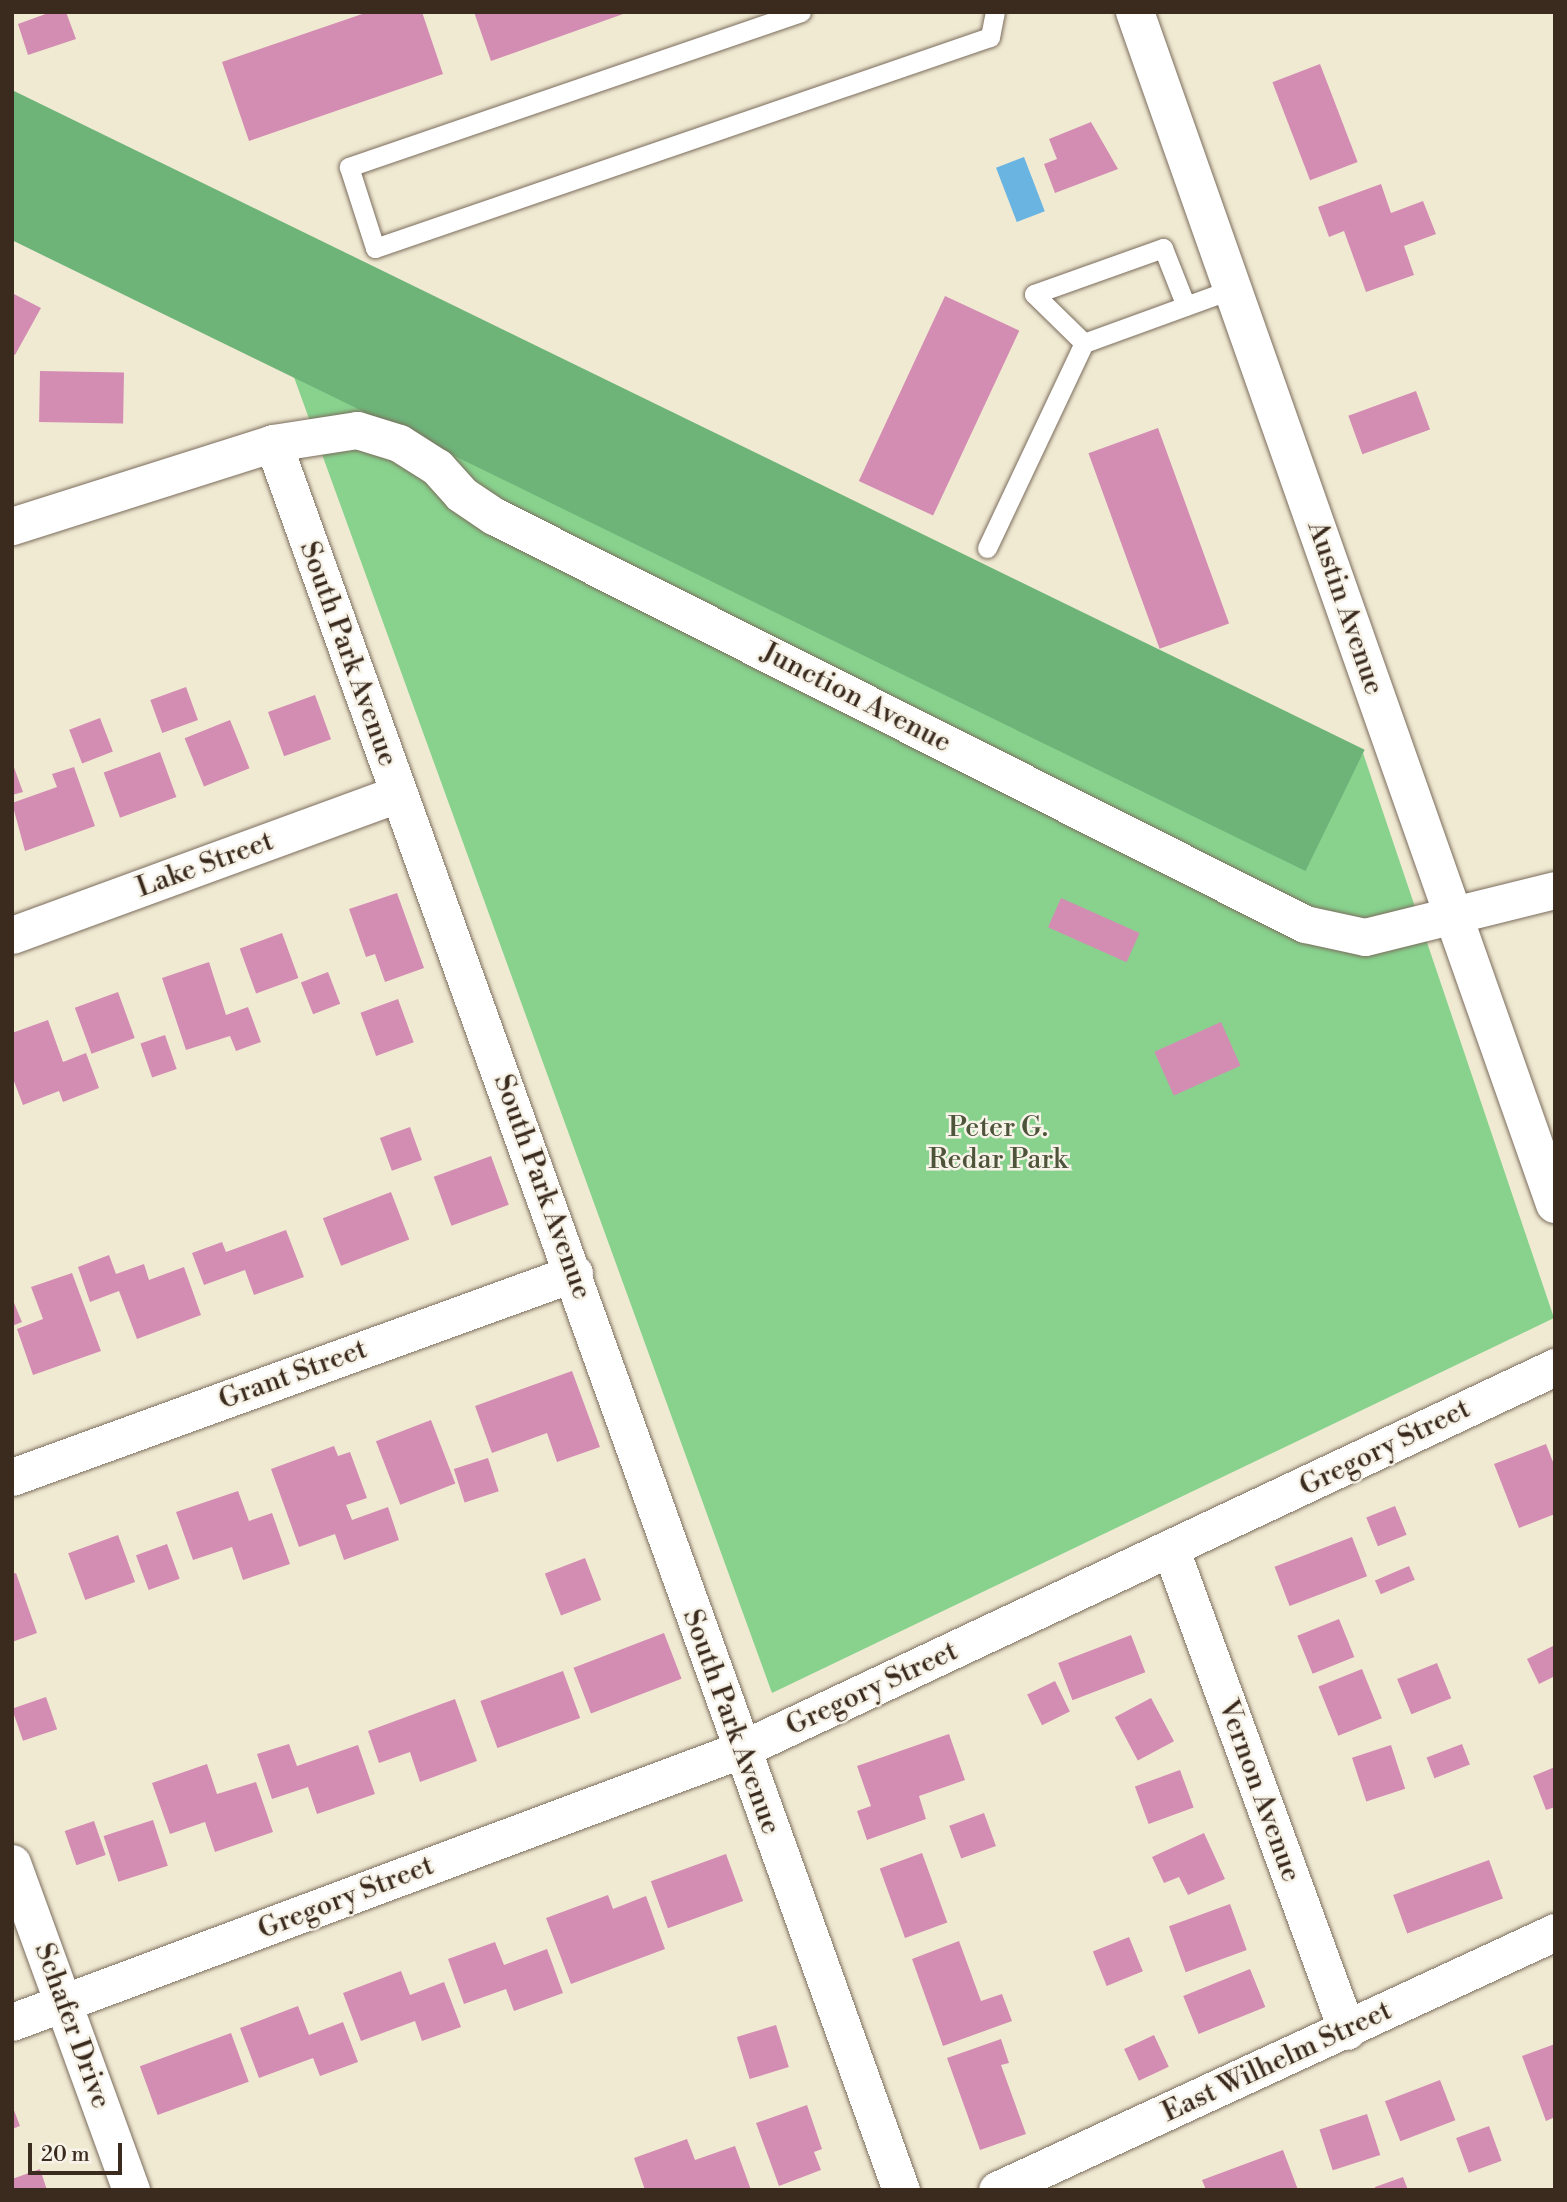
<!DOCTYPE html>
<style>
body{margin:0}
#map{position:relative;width:1567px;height:2202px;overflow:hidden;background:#f1ead3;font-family:"Libre Bodoni",serif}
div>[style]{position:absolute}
.green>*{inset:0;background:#88d28e}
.forest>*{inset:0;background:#6eb479;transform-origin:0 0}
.water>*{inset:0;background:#6ab4e2;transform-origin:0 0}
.building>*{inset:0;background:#d38db3;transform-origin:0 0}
.roads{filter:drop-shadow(0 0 2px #7b6d5d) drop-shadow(0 0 2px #7b6d5d)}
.service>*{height:19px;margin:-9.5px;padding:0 9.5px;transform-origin:9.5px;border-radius:9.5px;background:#fff}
.minor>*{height:37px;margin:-18.5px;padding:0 18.5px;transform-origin:18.5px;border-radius:18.5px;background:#fff}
.tertiary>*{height:38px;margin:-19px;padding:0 19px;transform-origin:19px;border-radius:19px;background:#fff}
span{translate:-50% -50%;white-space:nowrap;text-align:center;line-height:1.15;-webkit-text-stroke:5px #f7f3e8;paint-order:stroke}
.street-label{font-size:28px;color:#3b2a1e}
.park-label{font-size:28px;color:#4e543a}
.frame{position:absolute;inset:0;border:14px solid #3b2a1e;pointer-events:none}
.scale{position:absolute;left:28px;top:2143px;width:94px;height:32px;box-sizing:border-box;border:4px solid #3b2a1e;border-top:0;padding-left:9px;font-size:21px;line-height:24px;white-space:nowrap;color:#3b2a1e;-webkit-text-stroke:5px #f7f3e8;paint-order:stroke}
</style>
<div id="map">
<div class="green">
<div style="clip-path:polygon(287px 358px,1310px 854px,1363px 753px,1554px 1318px,772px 1693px)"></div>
</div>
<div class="forest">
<div style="left:12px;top:90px;width:1505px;height:135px;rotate:26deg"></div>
</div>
<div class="water">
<div style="left:1024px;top:157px;width:58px;height:30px;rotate:69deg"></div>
</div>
<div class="building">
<div style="clip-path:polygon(51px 12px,66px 12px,76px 39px,28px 55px,18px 24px)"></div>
<div style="clip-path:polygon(368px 12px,422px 12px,443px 74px,249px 141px,222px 62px)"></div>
<div style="clip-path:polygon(474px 12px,626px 12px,626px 13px,491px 61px)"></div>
<div style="left:1320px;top:64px;width:105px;height:51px;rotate:69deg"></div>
<div style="clip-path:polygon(1091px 122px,1118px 169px,1055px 193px,1044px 164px,1057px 159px,1049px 139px)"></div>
<div style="clip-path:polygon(1381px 184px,1391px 213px,1423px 201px,1436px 234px,1404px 246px,1414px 275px,1366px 292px,1344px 231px,1329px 237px,1318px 207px)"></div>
<div style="clip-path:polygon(12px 293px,41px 308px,15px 355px,12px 354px)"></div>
<div style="left:945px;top:296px;width:82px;height:204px;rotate:25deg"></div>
<div style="left:40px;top:371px;width:84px;height:51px;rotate:1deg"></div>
<div style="left:1416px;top:391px;width:41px;height:72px;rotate:70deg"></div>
<div style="left:1158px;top:428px;width:208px;height:74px;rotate:70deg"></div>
<div style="left:186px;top:687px;width:35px;height:38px;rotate:70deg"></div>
<div style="left:315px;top:695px;width:47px;height:50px;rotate:70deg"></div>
<div style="left:100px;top:718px;width:36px;height:33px;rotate:69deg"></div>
<div style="left:230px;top:720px;width:52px;height:49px;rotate:68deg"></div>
<div style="left:160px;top:752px;width:48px;height:60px;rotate:70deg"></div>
<div style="clip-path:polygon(12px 762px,23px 792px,12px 795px)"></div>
<div style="clip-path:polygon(74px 767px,95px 826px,25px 851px,12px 803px,57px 787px,52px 774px)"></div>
<div style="clip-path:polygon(397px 893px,424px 968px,385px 982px,375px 954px,366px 957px,349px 909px)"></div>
<div style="left:1061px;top:898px;width:86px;height:32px;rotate:24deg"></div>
<div style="left:282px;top:933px;width:48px;height:45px;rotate:70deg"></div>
<div style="clip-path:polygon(209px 962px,226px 1015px,248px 1007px,261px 1042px,236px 1051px,230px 1036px,186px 1050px,162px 978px)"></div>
<div style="left:328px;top:972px;width:34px;height:29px;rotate:69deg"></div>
<div style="left:118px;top:992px;width:49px;height:46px;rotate:70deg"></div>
<div style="left:398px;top:999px;width:46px;height:40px;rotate:70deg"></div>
<div style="clip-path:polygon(48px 1020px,63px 1062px,86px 1053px,99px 1088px,63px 1102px,59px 1091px,23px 1105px,12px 1076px,12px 1033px)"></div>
<div style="left:1221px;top:1022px;width:48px;height:73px;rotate:66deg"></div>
<div style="left:165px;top:1035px;width:36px;height:26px;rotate:71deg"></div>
<div style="left:410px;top:1127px;width:35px;height:32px;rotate:70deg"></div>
<div style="left:491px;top:1156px;width:52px;height:61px;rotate:70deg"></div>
<div style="left:391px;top:1192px;width:51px;height:73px;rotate:69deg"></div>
<div style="clip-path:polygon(286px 1230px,304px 1277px,254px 1295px,245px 1270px,204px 1285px,192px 1253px,222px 1242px,226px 1252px)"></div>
<div style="clip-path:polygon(109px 1255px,116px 1274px,144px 1264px,149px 1280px,184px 1267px,201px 1315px,137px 1339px,119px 1291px,90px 1302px,78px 1267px)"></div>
<div style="clip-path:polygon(72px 1273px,101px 1351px,33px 1375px,17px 1329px,43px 1319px,31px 1287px)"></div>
<div style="clip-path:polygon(12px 1298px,22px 1322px,12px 1326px)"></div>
<div style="clip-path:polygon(572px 1371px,600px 1447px,557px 1462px,547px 1433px,492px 1453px,475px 1406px)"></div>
<div style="left:431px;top:1420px;width:68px;height:59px;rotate:69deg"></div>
<div style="clip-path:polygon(1546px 1444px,1555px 1467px,1555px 1514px,1519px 1528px,1494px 1464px)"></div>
<div style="clip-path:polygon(334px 1446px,338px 1456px,350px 1452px,367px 1498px,346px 1505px,352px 1520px,388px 1507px,399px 1540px,344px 1560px,335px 1534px,299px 1547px,271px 1469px)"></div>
<div style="left:488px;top:1458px;width:35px;height:36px;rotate:72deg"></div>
<div style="clip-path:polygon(238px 1491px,249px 1521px,272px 1513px,290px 1564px,243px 1580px,232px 1547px,193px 1560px,176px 1512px)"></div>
<div style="left:1395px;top:1506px;width:31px;height:31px;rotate:68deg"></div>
<div style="left:118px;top:1535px;width:50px;height:53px;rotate:70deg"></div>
<div style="left:1352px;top:1537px;width:42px;height:83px;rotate:69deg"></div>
<div style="left:167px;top:1544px;width:37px;height:33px;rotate:70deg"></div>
<div style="left:585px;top:1558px;width:45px;height:43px;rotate:69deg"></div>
<div style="left:1409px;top:1566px;width:15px;height:37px;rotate:67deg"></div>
<div style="clip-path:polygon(16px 1573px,37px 1633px,12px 1642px,12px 1574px)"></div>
<div style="left:1339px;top:1619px;width:41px;height:45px;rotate:68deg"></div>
<div style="left:664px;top:1633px;width:49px;height:97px;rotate:69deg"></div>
<div style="left:1131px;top:1635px;width:40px;height:78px;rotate:69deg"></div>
<div style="clip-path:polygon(1553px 1646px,1555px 1676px,1539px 1684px,1527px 1659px)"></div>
<div style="left:1437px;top:1663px;width:38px;height:43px;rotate:68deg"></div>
<div style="left:1362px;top:1669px;width:53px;height:47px;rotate:68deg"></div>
<div style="left:563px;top:1671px;width:50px;height:88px;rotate:70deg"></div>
<div style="left:1055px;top:1681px;width:34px;height:31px;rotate:64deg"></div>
<div style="left:46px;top:1697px;width:34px;height:36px;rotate:71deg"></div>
<div style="left:1151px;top:1698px;width:49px;height:41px;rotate:62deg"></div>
<div style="clip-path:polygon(455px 1699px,477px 1761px,420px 1782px,410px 1752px,379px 1763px,368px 1731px)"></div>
<div style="clip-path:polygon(949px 1734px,965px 1780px,919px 1796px,926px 1819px,867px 1840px,857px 1811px,871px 1806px,857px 1766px)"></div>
<div style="clip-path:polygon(289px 1744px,297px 1766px,358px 1745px,375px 1794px,317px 1814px,308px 1787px,272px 1799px,257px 1754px)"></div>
<div style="left:1462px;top:1744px;width:22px;height:38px;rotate:69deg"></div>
<div style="left:1391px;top:1745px;width:46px;height:41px;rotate:72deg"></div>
<div style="clip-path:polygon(207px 1764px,217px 1794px,256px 1782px,273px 1832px,215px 1852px,205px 1822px,170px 1834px,152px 1783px)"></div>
<div style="clip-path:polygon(1555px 1767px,1555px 1807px,1546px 1810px,1533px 1776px)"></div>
<div style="left:1180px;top:1770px;width:40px;height:48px;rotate:70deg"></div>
<div style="left:984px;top:1813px;width:35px;height:37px;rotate:70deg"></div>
<div style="left:153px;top:1820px;width:48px;height:52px;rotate:72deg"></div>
<div style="left:94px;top:1821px;width:36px;height:31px;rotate:71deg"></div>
<div style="clip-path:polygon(1204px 1833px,1225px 1879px,1188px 1895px,1179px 1877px,1164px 1883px,1152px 1857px)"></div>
<div style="left:922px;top:1853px;width:74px;height:45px;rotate:70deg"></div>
<div style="left:726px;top:1854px;width:50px;height:80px;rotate:70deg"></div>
<div style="left:1489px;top:1860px;width:41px;height:102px;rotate:70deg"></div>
<div style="clip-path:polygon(608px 1895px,613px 1909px,646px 1896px,665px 1949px,571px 1984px,546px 1918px)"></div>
<div style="left:1230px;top:1904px;width:49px;height:65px;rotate:70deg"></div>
<div style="left:1129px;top:1937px;width:37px;height:39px;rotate:68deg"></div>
<div style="clip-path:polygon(959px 1941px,981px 2001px,1002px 1994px,1012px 2021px,943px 2046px,912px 1959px)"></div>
<div style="clip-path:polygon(495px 1942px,504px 1965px,547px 1949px,563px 1993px,514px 2011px,506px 1989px,464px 2004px,448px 1959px)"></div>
<div style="left:1250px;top:1969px;width:41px;height:72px;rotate:68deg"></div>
<div style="clip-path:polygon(401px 1971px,410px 1995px,444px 1982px,461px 2027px,422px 2041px,415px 2021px,361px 2041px,343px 1993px)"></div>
<div style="clip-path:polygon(298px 2006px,309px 2035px,343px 2022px,358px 2062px,320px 2076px,313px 2058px,259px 2078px,240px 2028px)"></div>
<div style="left:776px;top:2025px;width:44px;height:41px;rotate:73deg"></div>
<div style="left:231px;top:2033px;width:52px;height:97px;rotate:70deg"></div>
<div style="left:1154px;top:2035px;width:35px;height:33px;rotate:65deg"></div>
<div style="clip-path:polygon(1001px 2039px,1009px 2063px,1001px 2065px,1026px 2134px,980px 2150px,947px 2058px)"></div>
<div style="clip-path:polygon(1555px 2044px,1555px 2117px,1546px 2121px,1522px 2056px)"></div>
<div style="left:1440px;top:2080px;width:43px;height:59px;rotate:69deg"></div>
<div style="clip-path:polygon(12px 2105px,20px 2126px,12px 2129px)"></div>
<div style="clip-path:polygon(807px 2105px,822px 2149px,814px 2152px,821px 2170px,779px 2186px,756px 2123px)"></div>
<div style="left:1367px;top:2114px;width:43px;height:50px;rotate:72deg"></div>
<div style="left:1489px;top:2126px;width:37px;height:35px;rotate:70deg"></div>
<div style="clip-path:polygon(687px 2139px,695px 2160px,735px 2146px,751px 2190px,645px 2190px,634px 2158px)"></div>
<div style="clip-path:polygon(1283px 2150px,1298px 2190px,1206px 2190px,1202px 2180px)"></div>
<div style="clip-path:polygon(40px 2169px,47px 2190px,12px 2190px,12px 2179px)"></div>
<div style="clip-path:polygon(1403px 2177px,1408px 2190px,1376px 2190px,1375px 2187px)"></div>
</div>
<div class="roads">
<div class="service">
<div style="left:801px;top:12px;width:478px;rotate:161.1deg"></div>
<div style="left:349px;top:167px;width:85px;rotate:72.2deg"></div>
<div style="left:375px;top:248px;width:650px;rotate:-18.94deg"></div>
<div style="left:990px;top:37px;width:25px;rotate:-79deg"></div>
<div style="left:1084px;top:343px;width:70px;rotate:-135.6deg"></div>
<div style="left:1034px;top:294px;width:137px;rotate:-19.6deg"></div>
<div style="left:1163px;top:248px;width:62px;rotate:68.4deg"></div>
<div style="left:987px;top:548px;width:227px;rotate:-64.7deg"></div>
<div style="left:1084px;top:343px;width:158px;rotate:-20deg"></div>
</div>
<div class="minor">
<div style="left:273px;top:443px;width:1856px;rotate:70.23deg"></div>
<div style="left:12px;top:526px;width:274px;rotate:-17.6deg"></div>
<div style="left:273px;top:443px;width:85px;rotate:-8.8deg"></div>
<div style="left:357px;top:430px;width:44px;rotate:17.2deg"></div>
<div style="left:399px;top:443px;width:45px;rotate:32.3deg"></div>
<div style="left:437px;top:467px;width:36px;rotate:48deg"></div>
<div style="left:461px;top:494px;width:40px;rotate:34deg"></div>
<div style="left:494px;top:516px;width:908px;rotate:26.71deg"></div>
<div style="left:1305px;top:924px;width:61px;rotate:12.2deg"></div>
<div style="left:1365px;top:937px;width:196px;rotate:-13.9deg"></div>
<div style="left:12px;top:935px;width:411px;rotate:-20.1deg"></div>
<div style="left:12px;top:1477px;width:598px;rotate:-19.95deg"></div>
<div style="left:1171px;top:1550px;width:512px;rotate:69.9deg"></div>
<div style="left:12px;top:1863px;width:348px;rotate:70deg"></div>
<div style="left:12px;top:2022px;width:777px;rotate:-20.49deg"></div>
<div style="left:740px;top:1750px;width:901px;rotate:-25.17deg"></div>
<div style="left:997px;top:2190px;width:615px;rotate:-24.81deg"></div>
</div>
<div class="tertiary">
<div style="left:1135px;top:12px;width:1264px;rotate:70.59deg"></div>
</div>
</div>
<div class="street-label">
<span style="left:1345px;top:608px;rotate:71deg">Austin Avenue</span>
<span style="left:348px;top:654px;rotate:70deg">South Park Avenue</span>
<span style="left:856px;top:698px;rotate:27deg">Junction Avenue</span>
<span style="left:205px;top:865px;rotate:-20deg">Lake Street</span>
<span style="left:542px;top:1187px;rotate:70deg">South Park Avenue</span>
<span style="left:293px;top:1375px;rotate:-20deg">Grant Street</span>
<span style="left:1385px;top:1448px;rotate:-26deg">Gregory Street</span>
<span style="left:872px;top:1689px;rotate:-25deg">Gregory Street</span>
<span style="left:731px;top:1722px;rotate:70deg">South Park Avenue</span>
<span style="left:1259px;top:1791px;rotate:70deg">Vernon Avenue</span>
<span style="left:346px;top:1898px;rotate:-21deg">Gregory Street</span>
<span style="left:72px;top:2026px;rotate:70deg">Schafer Drive</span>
<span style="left:1277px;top:2062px;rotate:-25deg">East Wilhelm Street</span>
</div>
<div class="park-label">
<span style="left:998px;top:1144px">Peter G.<br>Redar Park</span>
</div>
<div class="frame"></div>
<div class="scale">20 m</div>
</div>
